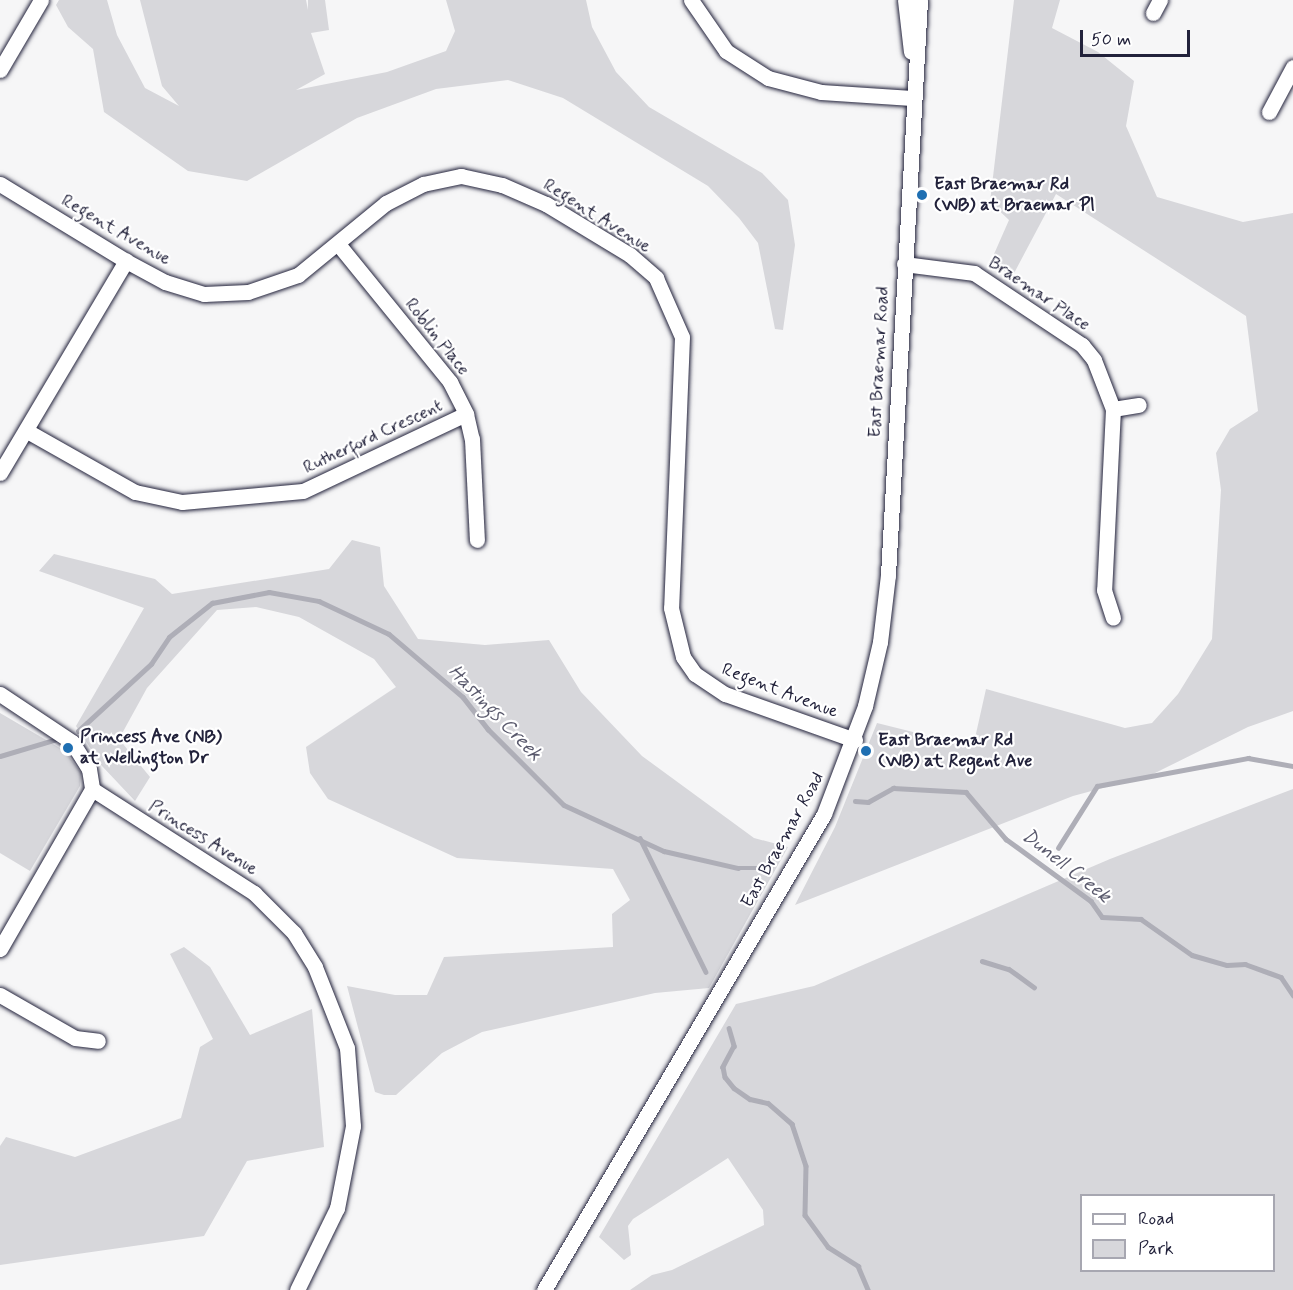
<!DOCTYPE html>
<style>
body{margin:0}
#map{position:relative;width:1293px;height:1290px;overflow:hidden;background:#f6f6f7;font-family:Mynerve,sans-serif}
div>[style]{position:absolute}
.green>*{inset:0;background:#d7d7db}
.stream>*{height:4.5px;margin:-2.25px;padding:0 2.25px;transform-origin:2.25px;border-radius:2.25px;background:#aeaeb7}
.roads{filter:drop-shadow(0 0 2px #22223b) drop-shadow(0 0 2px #22223b)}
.minor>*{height:15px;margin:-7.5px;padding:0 7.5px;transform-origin:7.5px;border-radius:7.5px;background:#fff}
.dots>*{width:16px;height:16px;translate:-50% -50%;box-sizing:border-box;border:3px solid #fff;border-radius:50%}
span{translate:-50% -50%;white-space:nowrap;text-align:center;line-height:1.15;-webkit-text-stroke:4.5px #fff;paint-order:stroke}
.poi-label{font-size:18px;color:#22223b;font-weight:700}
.left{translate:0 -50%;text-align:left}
.street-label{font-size:18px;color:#22223b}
.water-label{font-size:20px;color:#5a5a6d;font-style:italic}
.legend{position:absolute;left:1080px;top:1194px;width:195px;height:78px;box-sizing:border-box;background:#fff;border:2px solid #a7a7b1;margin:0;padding:8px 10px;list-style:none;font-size:18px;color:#22223b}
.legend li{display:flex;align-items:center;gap:12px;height:30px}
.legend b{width:30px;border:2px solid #a7a7b1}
.scale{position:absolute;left:1080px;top:30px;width:110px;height:27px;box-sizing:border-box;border:3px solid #22223b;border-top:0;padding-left:8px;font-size:18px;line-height:21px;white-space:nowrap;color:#22223b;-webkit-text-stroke:4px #fff;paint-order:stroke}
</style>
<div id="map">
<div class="green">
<div style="clip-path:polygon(59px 0,107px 0,117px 35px,145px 88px,179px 106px,162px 86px,140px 0,306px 0,308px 10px,308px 0,325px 0,329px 30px,311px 33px,325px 74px,296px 90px,387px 72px,446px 51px,455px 31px,446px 0,586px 0,592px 27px,616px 72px,649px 107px,762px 173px,788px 200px,795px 245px,783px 330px,775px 329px,758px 243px,739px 218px,708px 186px,563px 98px,508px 80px,436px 89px,357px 118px,247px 181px,188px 171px,104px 112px,93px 49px,68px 27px,56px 5px)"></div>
<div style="clip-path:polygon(1014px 0,1060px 0,1052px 28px,1098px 52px,1134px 81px,1126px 126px,1157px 197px,1243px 222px,1293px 213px,1293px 711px,1248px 727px,1151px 775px,1073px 796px,795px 905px,835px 827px,877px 723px,973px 747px,986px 689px,1125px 728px,1152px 723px,1178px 694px,1212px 639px,1221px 490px,1216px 453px,1230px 429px,1258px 411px,1246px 316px,1056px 194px,1012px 277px,991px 261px,1009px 220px,990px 202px)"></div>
<div style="clip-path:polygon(352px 540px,380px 547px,384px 586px,418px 639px,485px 645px,549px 640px,581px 692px,642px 756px,754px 838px,788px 847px,709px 988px,655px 993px,482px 1032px,442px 1053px,396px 1095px,384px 1095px,375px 1092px,347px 986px,395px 995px,427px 995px,444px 957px,613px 947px,612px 914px,630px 900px,613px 869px,457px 858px,328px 799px,310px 773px,306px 747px,396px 687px,374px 659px,299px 617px,256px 607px,217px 610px,147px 688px,119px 739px,150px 777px,135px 801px,102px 766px,76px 726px,144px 608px,39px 571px,54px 554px,155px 579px,172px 594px,329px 569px)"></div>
<div style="clip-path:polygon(0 713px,65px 751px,81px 773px,80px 786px,30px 871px,0 853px)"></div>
<div style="clip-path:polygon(evenodd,1293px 789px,1293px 1290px,630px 1290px,652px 1275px,672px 1270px,764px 1225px,763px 1210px,728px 1158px,633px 1219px,628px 1226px,631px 1255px,624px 1260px,599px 1237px,736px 1004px,814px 986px,1110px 859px,1293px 789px,1082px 1196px,1274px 1196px,1274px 1270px,1082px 1270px,1082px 1196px)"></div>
<div style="clip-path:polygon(184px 947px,210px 967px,250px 1035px,312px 1009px,324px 1147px,247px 1161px,204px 1236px,0 1265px,0 1146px,6px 1137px,75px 1157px,181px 1118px,200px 1047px,213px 1039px,170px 954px)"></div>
</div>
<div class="stream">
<div style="left:78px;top:731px;width:99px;rotate:-42.5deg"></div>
<div style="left:151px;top:664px;width:32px;rotate:-56deg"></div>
<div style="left:169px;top:637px;width:55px;rotate:-38.3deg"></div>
<div style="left:212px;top:603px;width:58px;rotate:-10.9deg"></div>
<div style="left:269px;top:592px;width:51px;rotate:10.2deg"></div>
<div style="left:319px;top:601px;width:77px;rotate:25.2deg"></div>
<div style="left:389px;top:634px;width:97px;rotate:40.4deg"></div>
<div style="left:463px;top:697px;width:41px;rotate:52deg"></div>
<div style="left:488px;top:729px;width:107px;rotate:45deg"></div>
<div style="left:564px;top:805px;width:110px;rotate:24.7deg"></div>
<div style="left:664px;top:851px;width:76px;rotate:12.9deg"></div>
<div style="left:738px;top:868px;width:25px"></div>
<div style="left:0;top:756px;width:56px;rotate:-16.5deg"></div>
<div style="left:855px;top:801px;width:13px;rotate:4deg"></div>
<div style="left:868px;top:802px;width:29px;rotate:-29deg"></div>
<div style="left:893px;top:788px;width:73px;rotate:3.1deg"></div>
<div style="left:966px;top:792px;width:62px;rotate:49.6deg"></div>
<div style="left:1006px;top:839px;width:105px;rotate:36.1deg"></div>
<div style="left:1091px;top:901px;width:19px;rotate:55deg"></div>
<div style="left:1102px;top:917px;width:39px;rotate:3deg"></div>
<div style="left:1141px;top:919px;width:62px;rotate:35.2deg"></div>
<div style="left:1192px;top:955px;width:36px;rotate:16deg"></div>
<div style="left:1227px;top:965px;width:18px;rotate:-3deg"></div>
<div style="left:1245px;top:964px;width:38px;rotate:20deg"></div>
<div style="left:1281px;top:977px;width:22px;rotate:56deg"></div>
<div style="left:640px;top:838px;width:149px;rotate:63.8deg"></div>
<div style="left:1058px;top:848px;width:73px;rotate:-57.8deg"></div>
<div style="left:1097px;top:786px;width:154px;rotate:-10.5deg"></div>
<div style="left:1248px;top:758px;width:46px;rotate:10.1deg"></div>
<div style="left:982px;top:961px;width:28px;rotate:17deg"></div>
<div style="left:1009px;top:969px;width:31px;rotate:36deg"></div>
<div style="left:729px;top:1028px;width:19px;rotate:74deg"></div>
<div style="left:734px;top:1046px;width:24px;rotate:118deg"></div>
<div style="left:723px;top:1067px;width:10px;rotate:79deg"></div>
<div style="left:725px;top:1077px;width:14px;rotate:51deg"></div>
<div style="left:734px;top:1088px;width:19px;rotate:35deg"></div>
<div style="left:750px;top:1099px;width:18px;rotate:13deg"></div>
<div style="left:768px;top:1103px;width:32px;rotate:41deg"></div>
<div style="left:792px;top:1124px;width:44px;rotate:71.6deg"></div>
<div style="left:806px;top:1166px;width:49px;rotate:91.2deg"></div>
<div style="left:805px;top:1215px;width:39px;rotate:54deg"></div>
<div style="left:828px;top:1247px;width:36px;rotate:32deg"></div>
<div style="left:858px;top:1266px;width:26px;rotate:67deg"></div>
</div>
<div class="roads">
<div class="minor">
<div style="left:691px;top:0;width:62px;rotate:55.5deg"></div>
<div style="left:726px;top:51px;width:50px;rotate:32.7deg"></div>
<div style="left:768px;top:78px;width:55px;rotate:14.8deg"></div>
<div style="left:821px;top:92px;width:91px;rotate:3.8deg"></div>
<div style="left:905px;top:0;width:52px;rotate:83.4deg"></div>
<div style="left:1153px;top:13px;width:15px;rotate:-62deg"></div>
<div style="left:0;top:70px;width:81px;rotate:-59.6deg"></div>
<div style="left:1269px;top:112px;width:51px;rotate:-61.9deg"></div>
<div style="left:0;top:184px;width:148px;rotate:31.4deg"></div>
<div style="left:126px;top:261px;width:44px;rotate:28.3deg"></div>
<div style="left:165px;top:282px;width:41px;rotate:17.1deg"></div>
<div style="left:204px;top:294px;width:44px;rotate:-2.6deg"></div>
<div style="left:248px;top:292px;width:53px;rotate:-18.8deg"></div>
<div style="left:298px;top:275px;width:114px;rotate:-39.3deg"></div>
<div style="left:386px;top:203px;width:42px;rotate:-27.2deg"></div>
<div style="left:423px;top:184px;width:39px;rotate:-12deg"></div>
<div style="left:461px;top:176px;width:42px;rotate:12.4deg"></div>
<div style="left:502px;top:185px;width:48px;rotate:23.4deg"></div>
<div style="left:546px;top:204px;width:98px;rotate:31.3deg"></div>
<div style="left:630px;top:255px;width:35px;rotate:41deg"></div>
<div style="left:656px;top:278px;width:64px;rotate:66.2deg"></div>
<div style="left:682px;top:337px;width:271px;rotate:92.3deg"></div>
<div style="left:671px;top:608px;width:50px;rotate:76.2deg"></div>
<div style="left:683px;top:657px;width:21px;rotate:55deg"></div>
<div style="left:695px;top:674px;width:36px;rotate:34deg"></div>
<div style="left:725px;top:694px;width:138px;rotate:19.5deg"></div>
<div style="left:338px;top:244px;width:178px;rotate:50.9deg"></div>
<div style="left:450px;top:382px;width:36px;rotate:63deg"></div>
<div style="left:466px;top:414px;width:26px;rotate:77deg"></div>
<div style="left:472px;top:439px;width:101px;rotate:87.2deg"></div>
<div style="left:904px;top:264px;width:71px;rotate:7.3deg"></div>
<div style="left:974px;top:273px;width:130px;rotate:33.7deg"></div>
<div style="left:1082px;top:345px;width:19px;rotate:51deg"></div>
<div style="left:1094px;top:360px;width:53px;rotate:68.8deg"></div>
<div style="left:1113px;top:409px;width:181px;rotate:92.8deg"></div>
<div style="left:1104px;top:590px;width:29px;rotate:72deg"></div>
<div style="left:1113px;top:409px;width:26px;rotate:-9deg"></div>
<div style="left:27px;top:431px;width:124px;rotate:29.5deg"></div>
<div style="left:135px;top:492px;width:48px;rotate:12deg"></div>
<div style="left:182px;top:502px;width:121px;rotate:-5.2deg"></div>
<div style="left:303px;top:491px;width:180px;rotate:-25.3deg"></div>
<div style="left:0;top:473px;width:247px;rotate:-59.3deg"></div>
<div style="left:0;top:694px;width:87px;rotate:33.7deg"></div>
<div style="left:72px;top:742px;width:32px;rotate:58deg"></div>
<div style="left:89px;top:769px;width:20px;rotate:81deg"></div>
<div style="left:92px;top:789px;width:193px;rotate:32.7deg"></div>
<div style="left:254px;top:893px;width:57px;rotate:45deg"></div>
<div style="left:294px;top:933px;width:40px;rotate:58deg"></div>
<div style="left:315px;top:967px;width:87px;rotate:68.4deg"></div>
<div style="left:347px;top:1048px;width:78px;rotate:85.6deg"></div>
<div style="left:353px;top:1126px;width:84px;rotate:101deg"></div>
<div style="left:337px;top:1208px;width:91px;rotate:116deg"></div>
<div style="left:0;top:949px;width:185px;rotate:-60.1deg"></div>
<div style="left:0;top:995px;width:86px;rotate:29.8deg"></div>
<div style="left:75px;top:1038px;width:23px;rotate:7deg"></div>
<div style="left:544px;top:1290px;width:552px;rotate:-59.53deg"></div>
<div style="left:824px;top:814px;width:116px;rotate:-69.2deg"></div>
<div style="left:865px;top:706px;width:66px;rotate:-76.8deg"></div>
<div style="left:880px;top:642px;width:67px;rotate:-83.2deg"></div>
<div style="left:888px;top:575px;width:576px;rotate:-86.81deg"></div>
</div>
</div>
<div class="dots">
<div style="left:922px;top:195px;background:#1f6fb2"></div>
<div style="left:68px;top:748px;background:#1f6fb2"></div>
<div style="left:866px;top:751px;background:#1f6fb2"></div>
</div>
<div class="poi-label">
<span class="left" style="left:934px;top:195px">East Braemar Rd<br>(WB) at Braemar Pl</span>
<span class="left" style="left:80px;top:748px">Princess Ave (NB)<br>at Wellington Dr</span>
<span class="left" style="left:878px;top:751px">East Braemar Rd<br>(WB) at Regent Ave</span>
</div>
<div class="street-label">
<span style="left:597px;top:216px;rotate:32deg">Regent Avenue</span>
<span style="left:116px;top:230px;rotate:30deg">Regent Avenue</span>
<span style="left:1039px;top:294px;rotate:34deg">Braemar Place</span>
<span style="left:437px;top:337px;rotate:52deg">Roblin Place</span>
<span style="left:879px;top:362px;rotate:-87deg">East Braemar Road</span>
<span style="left:373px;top:437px;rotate:-25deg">Rutherford Crescent</span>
<span style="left:780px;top:691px;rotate:21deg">Regent Avenue</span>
<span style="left:203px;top:838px;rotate:32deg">Princess Avenue</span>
<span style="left:783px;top:840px;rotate:-61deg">East Braemar Road</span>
</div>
<div class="water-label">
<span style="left:495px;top:713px;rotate:46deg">Hastings Creek</span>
<span style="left:1066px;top:866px;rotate:38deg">Dunell Creek</span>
</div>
<ul class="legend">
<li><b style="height:8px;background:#fff"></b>Road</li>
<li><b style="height:16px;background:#d7d7db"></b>Park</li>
</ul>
<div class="scale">50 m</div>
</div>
